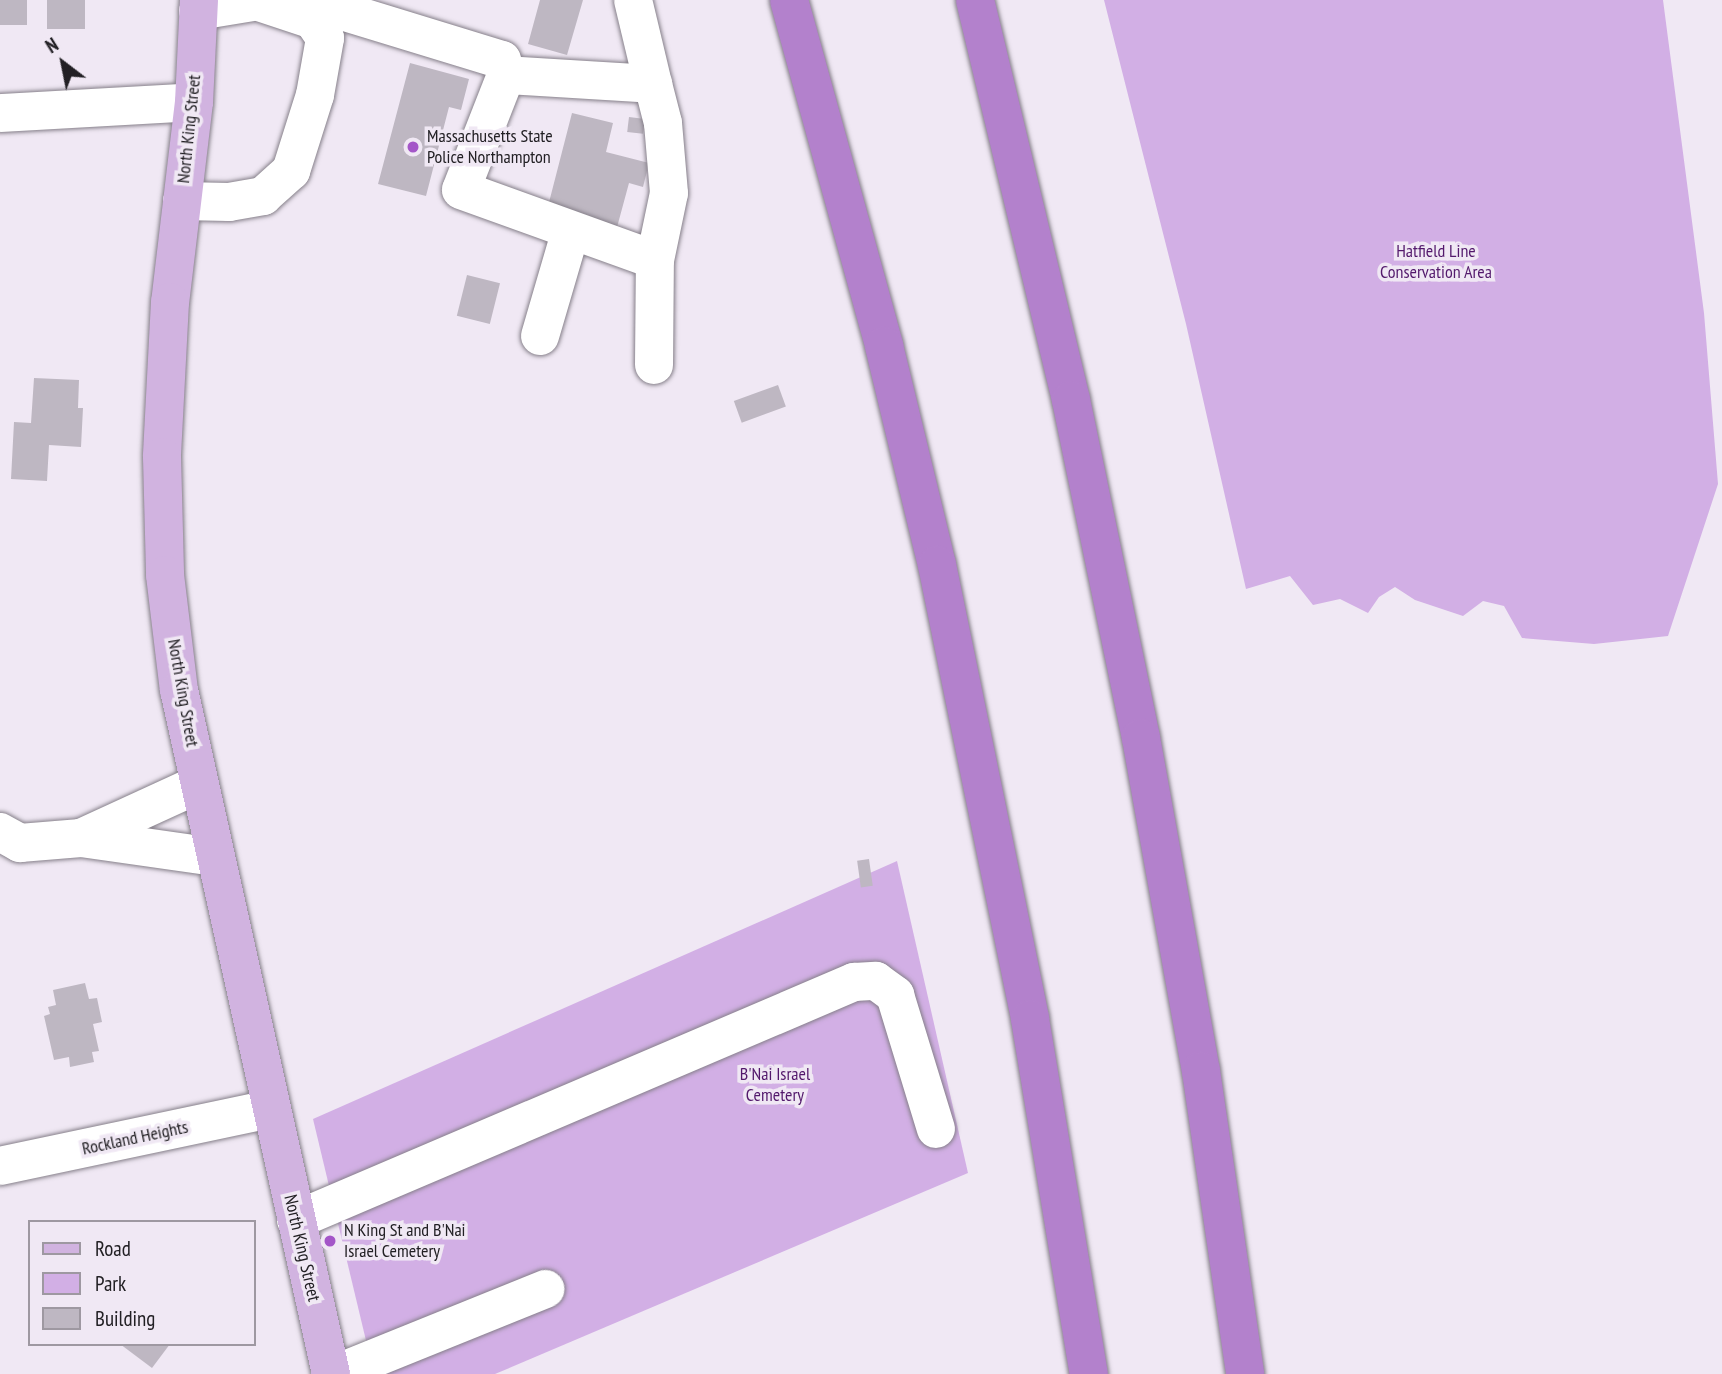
<!DOCTYPE html>
<style>
body{margin:0}
#map{position:relative;width:1722px;height:1374px;overflow:hidden;background:#f0e8f4;font-family:"PT Sans Narrow",sans-serif}
div>[style]{position:absolute}
.green>*{inset:0;background:#d2afe5}
.building>*{inset:0;background:#beb7c2;transform-origin:0 0}
.roads{filter:drop-shadow(0 0 2px #86808a) drop-shadow(0 0 2px #86808a)}
.minor>*{height:38px;margin:-19px;padding:0 19px;transform-origin:19px;border-radius:19px;background:#fff}
.major>*{height:38px;margin:-19px;padding:0 19px;transform-origin:19px;border-radius:19px;background:#d1b3e0}
.highway>*{height:38px;margin:-19px;padding:0 19px;transform-origin:19px;border-radius:19px;background:#b381cc}
.dots>*{width:19px;height:19px;translate:-50% -50%;box-sizing:border-box;border:4px solid #f0e8f4;border-radius:50%}
span{translate:-50% -50%;white-space:nowrap;text-align:center;line-height:1.15;-webkit-text-stroke:7px #f0e8f4;paint-order:stroke}
.street-label{font-size:18px;color:#222024}
.poi-label{font-size:18px;color:#222024}
.left{translate:0 -50%;text-align:left}
.park-label{font-size:18px;color:#53196c}
.legend{position:absolute;left:28px;top:1220px;width:228px;height:126px;box-sizing:border-box;background:#f0e8f4;border:2px solid #9e98a1;margin:0;padding:9px 12px;list-style:none;font-size:21px;color:#222024}
.legend li{display:flex;align-items:center;gap:14px;height:35px}
.legend b{width:35px;border:2px solid #9e98a1}
.north{position:absolute;left:28px;top:28px;width:70px;height:70px;-webkit-text-stroke:5px #f0e8f4;paint-order:stroke;rotate:328deg;font-size:19px;font-weight:700;line-height:28px;text-align:center;color:#222024}
.north::after{content:'';display:block;margin:auto;width:24px;height:32px;background:#222024;clip-path:polygon(50% 0,100% 100%,50% 72%,0 100%)}
</style>
<div id="map">
<div class="green">
<div style="clip-path:polygon(1104px 0,1663px 0,1704px 313px,1718px 484px,1668px 636px,1594px 644px,1522px 638px,1504px 606px,1483px 601px,1463px 616px,1415px 600px,1395px 587px,1379px 597px,1368px 613px,1340px 599px,1313px 605px,1290px 576px,1246px 589px,1186px 324px)"></div>
<div style="clip-path:polygon(897px 861px,968px 1173px,495px 1374px,374px 1374px,313px 1119px)"></div>
</div>
<div class="building">
<div style="left:0;top:0;width:27px;height:25px"></div>
<div style="left:47px;top:0;width:38px;height:29px"></div>
<div style="clip-path:polygon(540px 0,583px 0,567px 55px,528px 44px)"></div>
<div style="clip-path:polygon(410px 63px,469px 79px,461px 110px,449px 107px,426px 196px,378px 184px)"></div>
<div style="clip-path:polygon(572px 113px,613px 123px,606px 152px,649px 163px,643px 187px,629px 183px,616px 231px,546px 214px)"></div>
<div style="left:629px;top:117px;width:16px;height:15px;rotate:7deg"></div>
<div style="left:467px;top:275px;width:34px;height:42px;rotate:14deg"></div>
<div style="clip-path:polygon(34px 378px,79px 380px,78px 408px,83px 408px,81px 447px,49px 445px,47px 481px,11px 479px,14px 422px,31px 423px)"></div>
<div style="left:778px;top:385px;width:23px;height:47px;rotate:70deg"></div>
<div style="left:869px;top:859px;width:27px;height:12px;rotate:82deg"></div>
<div style="clip-path:polygon(85px 983px,89px 999px,97px 998px,102px 1022px,93px 1024px,99px 1051px,92px 1052px,94px 1062px,70px 1067px,69px 1057px,54px 1060px,44px 1016px,50px 1014px,48px 1007px,56px 1005px,53px 990px)"></div>
<div style="clip-path:polygon(120px 1344px,170px 1344px,152px 1368px)"></div>
</div>
<div class="roads">
<div class="minor">
<div style="left:633px;top:0;width:86px;rotate:76.6deg"></div>
<div style="left:198px;top:11px;width:68px;rotate:-9.3deg"></div>
<div style="left:313px;top:20px;width:30px;rotate:-17deg"></div>
<div style="left:342px;top:11px;width:167px;rotate:17deg"></div>
<div style="left:502px;top:60px;width:16px;rotate:75deg"></div>
<div style="left:506px;top:75px;width:123px;rotate:111.4deg"></div>
<div style="left:461px;top:190px;width:206px;rotate:19.8deg"></div>
<div style="left:655px;top:260px;width:68px;rotate:-78.2deg"></div>
<div style="left:669px;top:193px;width:70px;rotate:-94.9deg"></div>
<div style="left:663px;top:123px;width:40px;rotate:-104.4deg"></div>
<div style="left:653px;top:84px;width:147px;rotate:-176.5deg"></div>
<div style="left:0;top:113px;width:194px;rotate:-3.2deg"></div>
<div style="left:182px;top:201px;width:47px;rotate:1.2deg"></div>
<div style="left:229px;top:202px;width:35px;rotate:-10deg"></div>
<div style="left:263px;top:196px;width:38px;rotate:-42deg"></div>
<div style="left:291px;top:171px;width:80px;rotate:-72.5deg"></div>
<div style="left:315px;top:95px;width:58px;rotate:-80deg"></div>
<div style="left:325px;top:38px;width:22px;rotate:-124deg"></div>
<div style="left:313px;top:20px;width:54px;rotate:-161.6deg"></div>
<div style="left:540px;top:336px;width:110px;rotate:-73.7deg"></div>
<div style="left:654px;top:365px;width:105px;rotate:-89.5deg"></div>
<div style="left:0;top:832px;width:23px;rotate:29deg"></div>
<div style="left:20px;top:843px;width:61px;rotate:-4.7deg"></div>
<div style="left:81px;top:838px;width:135px;rotate:8.1deg"></div>
<div style="left:81px;top:838px;width:130px;rotate:-24.6deg"></div>
<div style="left:0;top:1166px;width:277px;rotate:-11.9deg"></div>
<div style="left:296px;top:1220px;width:607px;rotate:-23.1deg"></div>
<div style="left:854px;top:982px;width:22px;rotate:-3deg"></div>
<div style="left:876px;top:981px;width:24px;rotate:36deg"></div>
<div style="left:895px;top:995px;width:140px;rotate:73deg"></div>
<div style="left:335px;top:1374px;width:227px;rotate:-22deg"></div>
</div>
<div class="major">
<div style="left:199px;top:0;width:102px;rotate:92.8deg"></div>
<div style="left:194px;top:102px;width:201px;rotate:96.8deg"></div>
<div style="left:170px;top:302px;width:155px;rotate:93deg"></div>
<div style="left:162px;top:457px;width:118px;rotate:88.5deg"></div>
<div style="left:165px;top:575px;width:116px;rotate:83.1deg"></div>
<div style="left:179px;top:690px;width:701px;rotate:77.47deg"></div>
</div>
<div class="highway">
<div style="left:789px;top:0;width:359px;rotate:74.6deg"></div>
<div style="left:884px;top:346px;width:225px;rotate:76.4deg"></div>
<div style="left:937px;top:565px;width:463px;rotate:78.4deg"></div>
<div style="left:1030px;top:1019px;width:360px;rotate:80.6deg"></div>
<div style="left:975px;top:0;width:411px;rotate:76.5deg"></div>
<div style="left:1071px;top:400px;width:345px;rotate:78.3deg"></div>
<div style="left:1141px;top:738px;width:338px;rotate:79.8deg"></div>
<div style="left:1201px;top:1071px;width:306px;rotate:81.7deg"></div>
</div>
</div>
<div class="dots">
<div style="left:413px;top:147px;background:#a456c8"></div>
<div style="left:330px;top:1241px;background:#a456c8"></div>
</div>
<div class="street-label">
<span style="left:189px;top:129px;rotate:-84deg">North King Street</span>
<span style="left:183px;top:693px;rotate:80deg">North King Street</span>
<span style="left:135px;top:1138px;rotate:-12deg">Rockland Heights</span>
<span style="left:302px;top:1248px;rotate:77deg">North King Street</span>
</div>
<div class="poi-label">
<span class="left" style="left:427px;top:147px">Massachusetts State<br>Police Northampton</span>
<span class="left" style="left:344px;top:1241px">N King St and B'Nai<br>Israel Cemetery</span>
</div>
<div class="park-label">
<span style="left:1436px;top:262px">Hatfield Line<br>Conservation Area</span>
<span style="left:775px;top:1085px">B'Nai Israel<br>Cemetery</span>
</div>
<ul class="legend">
<li><b style="height:9px;background:#d1b3e0"></b>Road</li>
<li><b style="height:19px;background:#d2afe5"></b>Park</li>
<li><b style="height:19px;background:#beb7c2"></b>Building</li>
</ul>
<div class="north">N</div>
</div>
